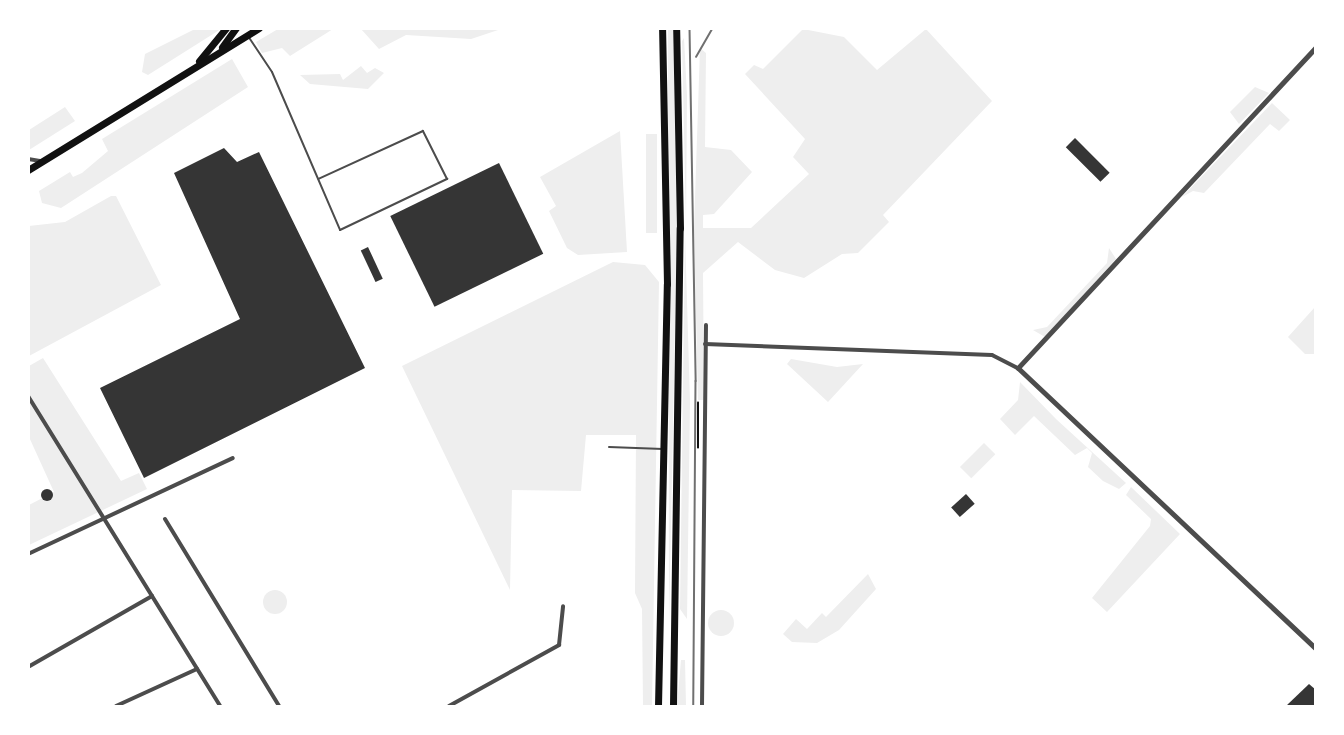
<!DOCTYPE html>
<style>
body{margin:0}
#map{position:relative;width:1344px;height:735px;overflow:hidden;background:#fff;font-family:"PT Sans Narrow",sans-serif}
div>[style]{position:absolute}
.green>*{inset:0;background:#eee;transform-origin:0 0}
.round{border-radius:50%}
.building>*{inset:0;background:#353535;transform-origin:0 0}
.path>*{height:1.5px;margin:-0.75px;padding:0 0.75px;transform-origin:0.75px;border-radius:0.75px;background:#111}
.service>*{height:2px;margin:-1px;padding:0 1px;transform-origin:1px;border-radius:1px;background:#4c4c4c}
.minor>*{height:4px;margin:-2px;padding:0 2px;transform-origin:2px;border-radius:2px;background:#4c4c4c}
.tertiary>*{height:5px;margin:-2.5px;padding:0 2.5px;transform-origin:2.5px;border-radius:2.5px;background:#4c4c4c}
.trunk>*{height:7px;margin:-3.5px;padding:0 3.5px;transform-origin:3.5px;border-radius:3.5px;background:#111}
.tram>*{height:1.5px;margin:-0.75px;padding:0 0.75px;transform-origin:0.75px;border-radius:0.75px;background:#707070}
span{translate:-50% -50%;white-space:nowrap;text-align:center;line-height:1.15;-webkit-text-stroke:4.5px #fff;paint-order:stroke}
.frame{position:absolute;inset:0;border:30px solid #fff;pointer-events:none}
</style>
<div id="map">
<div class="green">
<div style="clip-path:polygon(673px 28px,677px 230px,669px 624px,668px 29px)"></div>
<div style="clip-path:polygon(195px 29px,221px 29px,148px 75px,142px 72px,145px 54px)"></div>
<div style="clip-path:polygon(278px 29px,278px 28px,333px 29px,290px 56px,282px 48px,262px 53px,256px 42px)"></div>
<div style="clip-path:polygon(361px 29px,501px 29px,471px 39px,406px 35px,379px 49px)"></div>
<div style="clip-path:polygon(803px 29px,844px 37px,877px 70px,926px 29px,992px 101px,883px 215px,889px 222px,858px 253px,842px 254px,804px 278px,775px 270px,738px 242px,703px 273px,704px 400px,698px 400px,694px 228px,700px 48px,706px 53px,705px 147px,731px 150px,752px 172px,714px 214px,703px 215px,703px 228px,751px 228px,809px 174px,793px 157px,805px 139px,745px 74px,754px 65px,763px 69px)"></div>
<div style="clip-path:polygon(684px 38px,687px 96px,686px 225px,682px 41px)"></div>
<div style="clip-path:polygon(232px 59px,248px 87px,61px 208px,42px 203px,39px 191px,70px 172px,73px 177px,82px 173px,108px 151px,102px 139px)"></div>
<div style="clip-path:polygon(361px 66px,367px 73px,375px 68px,384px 73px,368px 89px,310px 84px,300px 75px,340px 74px,343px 80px)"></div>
<div style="clip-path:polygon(1255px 87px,1269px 93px,1239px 124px,1230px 112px)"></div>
<div style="clip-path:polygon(1272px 103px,1290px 120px,1279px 131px,1270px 124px,1204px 193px,1193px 191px,1182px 197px)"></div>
<div style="clip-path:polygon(65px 107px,75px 121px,29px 150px,29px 130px)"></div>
<div style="clip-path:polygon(620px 131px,627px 252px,578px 255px,567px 248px,549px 211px,556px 206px,540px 177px)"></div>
<div style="left:646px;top:134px;width:11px;height:99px"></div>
<div style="clip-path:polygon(111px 196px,116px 196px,161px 285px,29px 356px,29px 226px,65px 222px)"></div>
<div style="clip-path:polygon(685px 234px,690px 402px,687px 619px,680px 609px)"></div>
<div style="clip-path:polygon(1109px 248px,1116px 259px,1045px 337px,1033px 330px,1047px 327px,1107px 263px)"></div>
<div style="clip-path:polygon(613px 262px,645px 265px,659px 282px,652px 706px,643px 706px,642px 609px,635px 593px,636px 435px,586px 435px,581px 491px,512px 490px,510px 590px,402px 366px)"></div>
<div style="clip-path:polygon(1315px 307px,1315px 354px,1305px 354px,1288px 337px)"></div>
<div style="clip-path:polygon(43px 358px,121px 481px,139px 473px,147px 489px,29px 545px,29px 505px,54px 492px,29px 437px,29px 366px)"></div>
<div style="clip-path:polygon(791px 359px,837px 367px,863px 364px,828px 402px,787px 364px)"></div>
<div style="clip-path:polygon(1020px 382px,1056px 419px,1126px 483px,1119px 489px,1103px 481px,1088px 467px,1092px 453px,1087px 448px,1075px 455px,1034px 416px,1015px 435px,1000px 419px,1018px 400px)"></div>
<div style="left:984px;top:443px;width:16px;height:34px;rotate:45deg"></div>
<div style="clip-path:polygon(1131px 487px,1180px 534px,1107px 612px,1092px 598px,1150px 526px,1151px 519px,1126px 495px)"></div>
<div style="clip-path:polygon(868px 574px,876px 589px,839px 630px,817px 643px,792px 642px,783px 634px,796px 619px,807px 629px,822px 613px,826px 617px)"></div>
<div class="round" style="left:263px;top:590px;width:24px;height:24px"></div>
<div class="round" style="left:708px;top:610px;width:26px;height:26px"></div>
<div style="clip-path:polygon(681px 660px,685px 660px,686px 706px,677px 706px)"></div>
</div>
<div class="building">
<div style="left:1075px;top:138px;width:49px;height:13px;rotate:45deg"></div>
<div style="clip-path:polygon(224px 148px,237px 162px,259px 152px,365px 368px,144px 478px,100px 388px,240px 319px,174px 173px)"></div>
<div style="left:499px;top:163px;width:101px;height:121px;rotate:64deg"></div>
<div style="left:368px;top:247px;width:35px;height:8px;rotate:65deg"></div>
<div class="round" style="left:41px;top:489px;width:12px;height:12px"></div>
<div style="left:966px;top:494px;width:13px;height:20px;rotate:48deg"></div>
<div style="clip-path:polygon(1309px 684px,1316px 690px,1316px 706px,1286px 706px)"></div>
</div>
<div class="path">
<div style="left:698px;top:448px;width:45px;rotate:-90deg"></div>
</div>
<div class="service">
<div style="left:248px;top:36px;width:43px;rotate:56.3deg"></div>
<div style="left:272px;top:72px;width:172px;rotate:66.7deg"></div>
<div style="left:340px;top:230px;width:119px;rotate:-25.5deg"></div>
<div style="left:447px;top:179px;width:54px;rotate:-116.6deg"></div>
<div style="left:423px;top:131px;width:115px;rotate:155.4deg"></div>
<div style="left:609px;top:447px;width:54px;rotate:2.1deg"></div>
</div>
<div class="minor">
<div style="left:28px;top:159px;width:12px;rotate:9deg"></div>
<div style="left:28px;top:201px;width:18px;rotate:90deg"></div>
<div style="left:705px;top:344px;width:287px;rotate:2.2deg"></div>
<div style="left:992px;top:355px;width:29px;rotate:27deg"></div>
<div style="left:28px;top:396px;width:365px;rotate:58.2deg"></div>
<div style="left:165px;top:519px;width:219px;rotate:58.6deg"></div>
<div style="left:28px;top:554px;width:226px;rotate:-25.1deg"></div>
<div style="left:28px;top:667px;width:143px;rotate:-29.8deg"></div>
<div style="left:116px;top:706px;width:89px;rotate:-24.6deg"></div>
<div style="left:449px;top:706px;width:126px;rotate:-29deg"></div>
<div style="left:559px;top:645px;width:39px;rotate:-84deg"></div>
<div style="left:702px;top:706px;width:381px;rotate:-89.4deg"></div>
</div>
<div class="tertiary">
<div style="left:1316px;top:47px;width:438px;rotate:132.9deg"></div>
<div style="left:1018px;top:368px;width:410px;rotate:43.3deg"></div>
</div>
<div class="trunk">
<div style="left:222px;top:47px;width:24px;rotate:-54deg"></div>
<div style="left:199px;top:61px;width:43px;rotate:-50.7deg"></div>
<div style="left:28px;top:170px;width:271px;rotate:-31.6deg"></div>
<div style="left:658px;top:706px;width:422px;rotate:-88.8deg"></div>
<div style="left:667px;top:284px;width:256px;rotate:-91.1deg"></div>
<div style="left:673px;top:706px;width:478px;rotate:-89.2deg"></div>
<div style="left:680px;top:228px;width:200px;rotate:-91.1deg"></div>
</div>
<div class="tram">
<div style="left:690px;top:28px;width:353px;rotate:89deg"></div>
<div style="left:696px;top:381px;width:325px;rotate:90.4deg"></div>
<div style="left:696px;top:57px;width:34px;rotate:-60deg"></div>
</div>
<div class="frame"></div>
</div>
